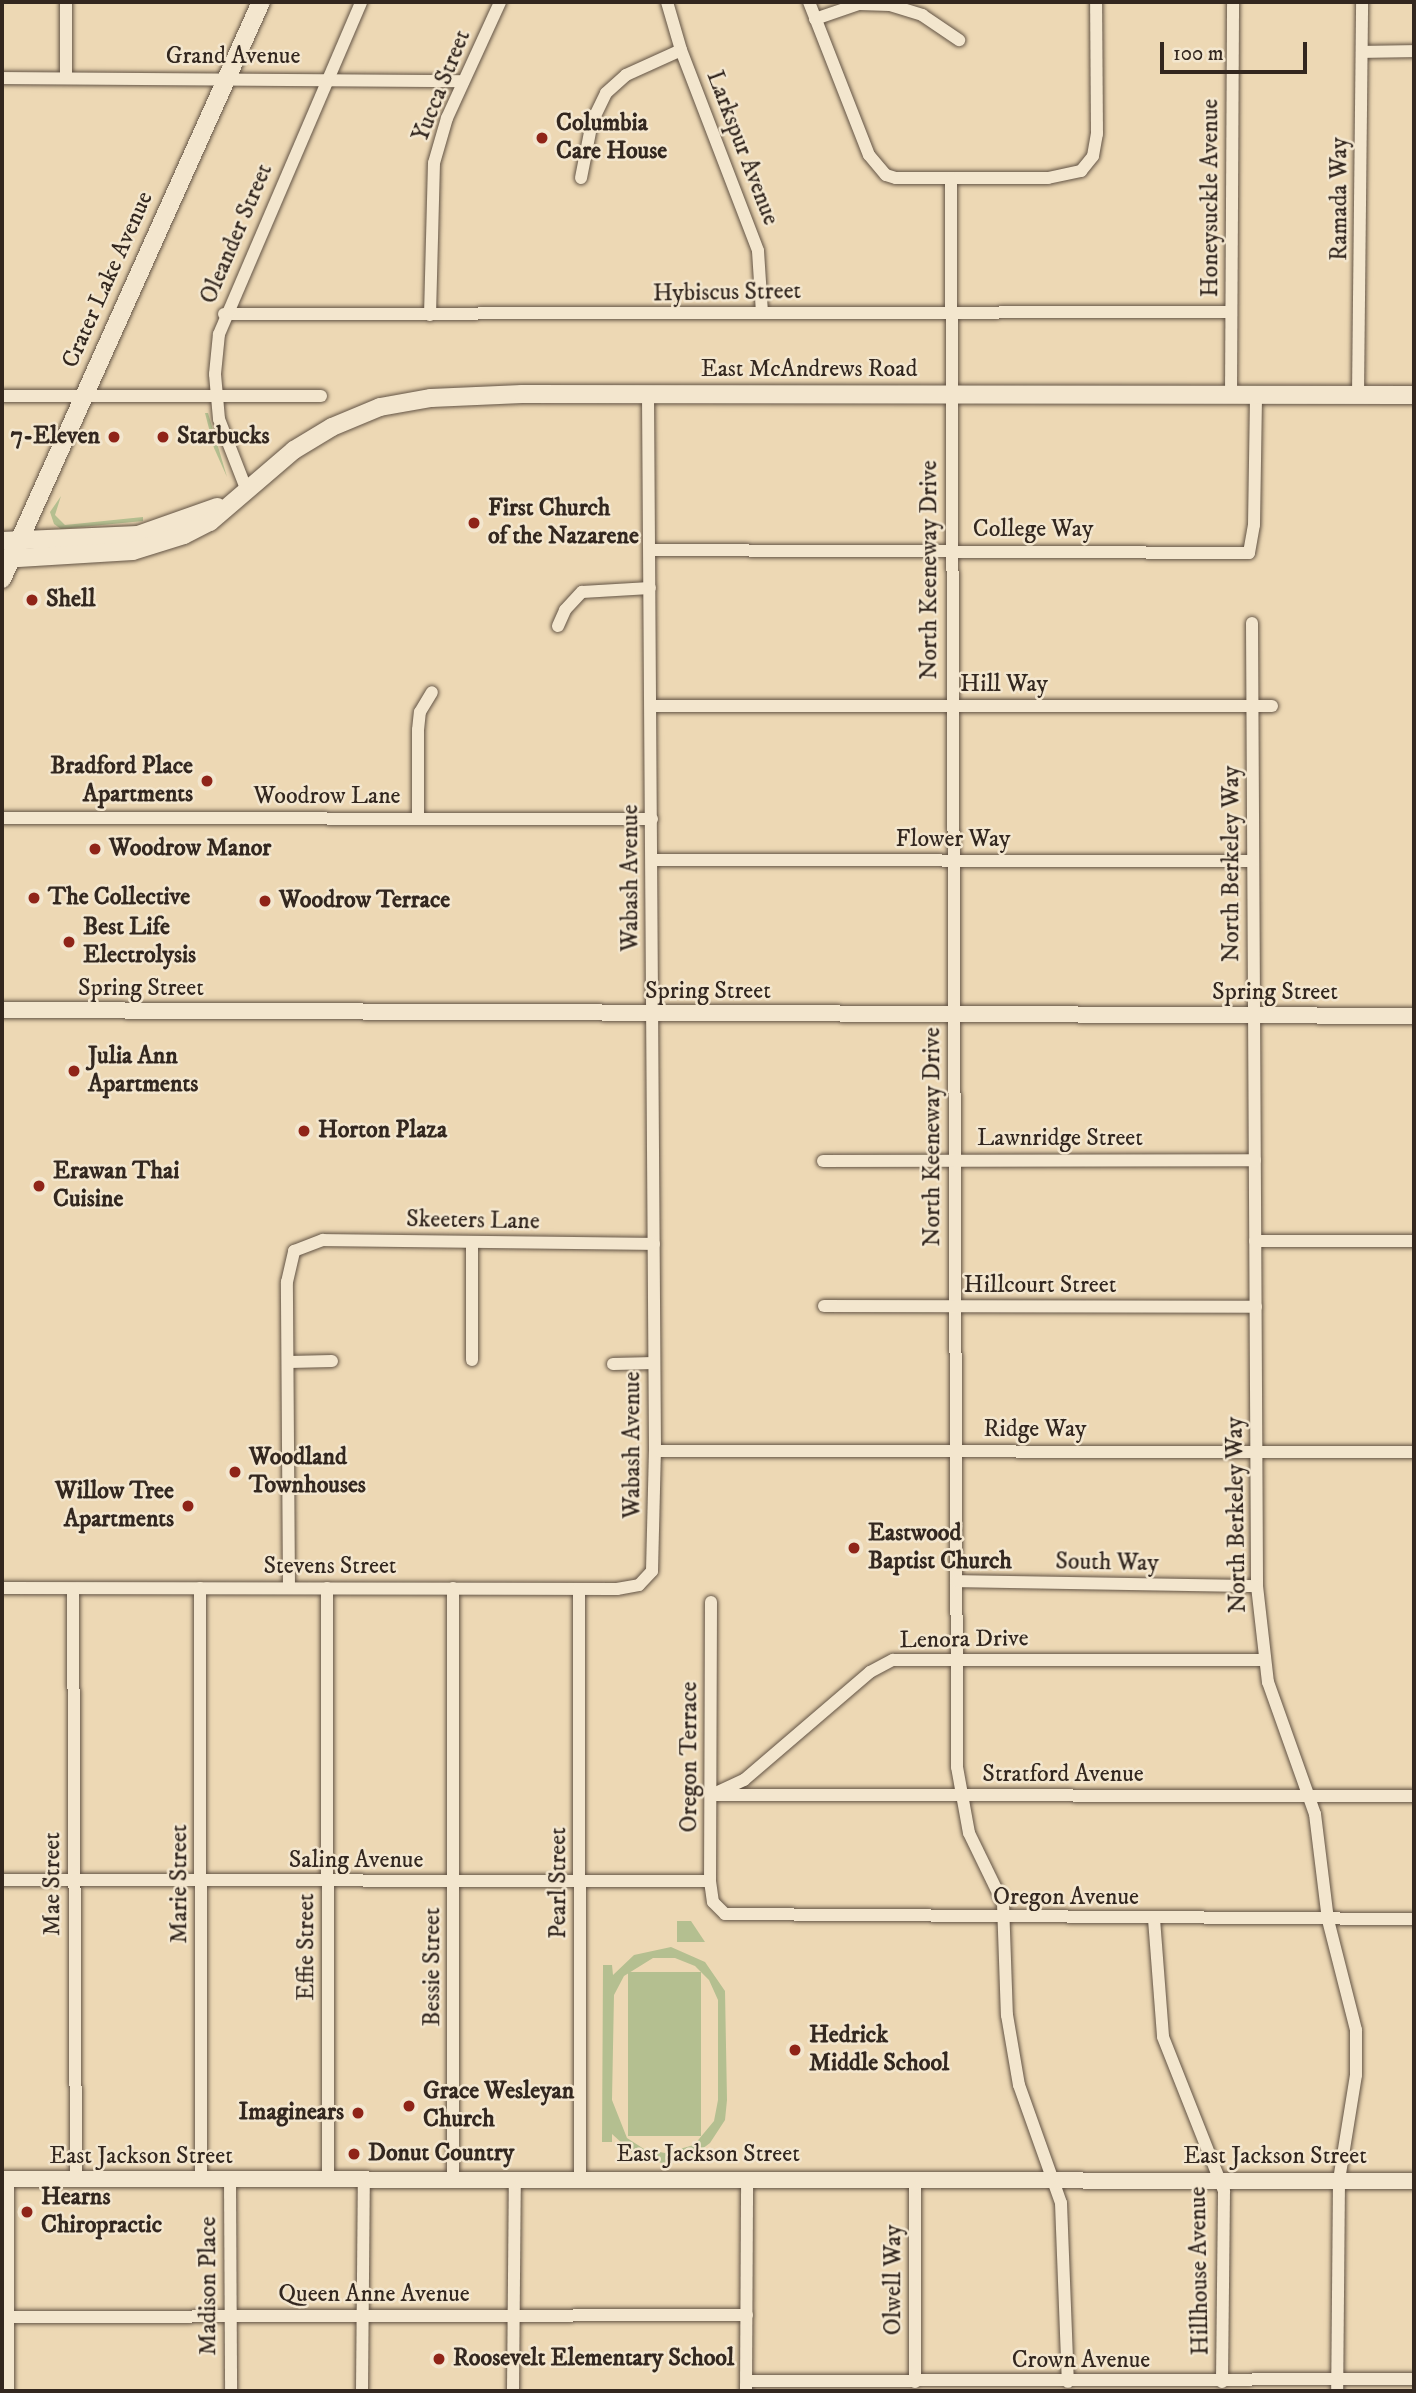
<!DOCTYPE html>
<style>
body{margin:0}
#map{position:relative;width:1416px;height:2393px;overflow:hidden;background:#edd8b4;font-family:"IM FELL DW Pica",serif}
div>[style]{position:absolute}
.green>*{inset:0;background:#b4bf90;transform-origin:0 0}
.roads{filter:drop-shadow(0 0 2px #625344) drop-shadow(0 0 2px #625344)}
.minor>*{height:12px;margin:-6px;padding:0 6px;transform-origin:6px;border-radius:6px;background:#f3e6ce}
.tertiary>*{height:16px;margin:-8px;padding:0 8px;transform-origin:8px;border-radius:8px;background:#f3e6ce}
.secondary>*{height:18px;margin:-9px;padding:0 9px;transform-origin:9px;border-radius:9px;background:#f3e6ce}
.dots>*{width:19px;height:19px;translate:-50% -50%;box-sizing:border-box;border:4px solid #f3e6ce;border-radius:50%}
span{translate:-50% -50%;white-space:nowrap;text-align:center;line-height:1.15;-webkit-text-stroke:5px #f3e6ce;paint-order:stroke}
.street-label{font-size:24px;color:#33271f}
.poi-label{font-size:24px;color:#33271f;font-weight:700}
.left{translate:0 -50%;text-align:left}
.right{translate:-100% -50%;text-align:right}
.frame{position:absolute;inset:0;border:4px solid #33271f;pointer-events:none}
.scale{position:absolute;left:1160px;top:42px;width:147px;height:32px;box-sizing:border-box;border:4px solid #33271f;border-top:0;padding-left:9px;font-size:21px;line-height:24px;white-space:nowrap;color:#33271f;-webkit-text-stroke:5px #f3e6ce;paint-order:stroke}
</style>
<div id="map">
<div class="green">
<div style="clip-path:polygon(205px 413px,208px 413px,227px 477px,214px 448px)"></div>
<div style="clip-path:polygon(61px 496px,55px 515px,65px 525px,143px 517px,143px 521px,61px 529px,54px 524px,50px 512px)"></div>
<div style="clip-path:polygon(677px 1921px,691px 1921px,705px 1942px,677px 1942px)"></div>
<div style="clip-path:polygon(evenodd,671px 1947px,705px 1962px,725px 1991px,727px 2100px,725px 2120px,710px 2143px,690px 2158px,662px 2163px,635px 2155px,612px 2134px,612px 2142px,602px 2142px,603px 1965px,612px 1965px,613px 1975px,634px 1955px,671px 1947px,653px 1958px,675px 1958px,695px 1966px,709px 1980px,718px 2000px,718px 2100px,714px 2121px,694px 2145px,665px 2153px,644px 2149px,627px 2138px,612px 2100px,614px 1995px,624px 1976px,653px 1958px)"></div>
<div style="left:701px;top:1972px;width:164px;height:73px;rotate:90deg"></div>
</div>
<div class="roads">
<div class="minor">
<div style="left:667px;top:2px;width:50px;rotate:73.7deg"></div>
<div style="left:681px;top:50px;width:215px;rotate:69deg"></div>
<div style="left:758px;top:251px;width:62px;rotate:86.3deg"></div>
<div style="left:809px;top:2px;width:164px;rotate:68.6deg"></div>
<div style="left:869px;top:155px;width:26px;rotate:50deg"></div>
<div style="left:886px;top:175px;width:10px;rotate:17deg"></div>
<div style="left:896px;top:178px;width:152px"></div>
<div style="left:1048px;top:178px;width:34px;rotate:-12deg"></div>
<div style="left:1081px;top:171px;width:19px;rotate:-51deg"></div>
<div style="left:1093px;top:156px;width:22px;rotate:-80deg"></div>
<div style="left:1097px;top:134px;width:132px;rotate:-90.4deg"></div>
<div style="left:815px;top:19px;width:46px;rotate:-18.8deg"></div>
<div style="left:859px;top:4px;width:31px;rotate:2deg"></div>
<div style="left:890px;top:5px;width:34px;rotate:17deg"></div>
<div style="left:922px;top:15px;width:45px;rotate:34deg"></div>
<div style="left:1363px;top:52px;width:51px;rotate:-1.1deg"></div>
<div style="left:2px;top:78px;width:461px;rotate:0.4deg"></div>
<div style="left:66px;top:78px;width:76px;rotate:-90deg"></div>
<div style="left:581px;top:178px;width:57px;rotate:-78.9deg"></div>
<div style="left:592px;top:122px;width:32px;rotate:-64deg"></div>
<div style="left:606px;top:93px;width:27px;rotate:-42deg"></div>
<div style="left:626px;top:75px;width:60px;rotate:-24.4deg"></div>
<div style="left:951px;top:178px;width:1589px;rotate:89.78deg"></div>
<div style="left:957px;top:1767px;width:67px;rotate:79.7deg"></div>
<div style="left:969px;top:1833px;width:78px;rotate:64.1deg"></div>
<div style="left:1003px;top:1903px;width:112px;rotate:88deg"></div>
<div style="left:1007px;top:2015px;width:71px;rotate:80.3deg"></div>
<div style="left:1019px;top:2085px;width:125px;rotate:70.4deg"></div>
<div style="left:1061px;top:2203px;width:179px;rotate:87.8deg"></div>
<div style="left:224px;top:314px;width:1007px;rotate:-0.11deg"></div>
<div style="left:430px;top:315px;width:152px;rotate:-88.5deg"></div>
<div style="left:434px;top:163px;width:47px;rotate:-73.9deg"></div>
<div style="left:447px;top:118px;width:128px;rotate:-65.4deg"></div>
<div style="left:1231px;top:395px;width:393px;rotate:-89.7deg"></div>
<div style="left:1358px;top:395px;width:393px;rotate:-89.4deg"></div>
<div style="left:2px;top:396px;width:319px"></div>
<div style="left:247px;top:491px;width:77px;rotate:-111.3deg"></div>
<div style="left:219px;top:419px;width:45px;rotate:-95.1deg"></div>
<div style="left:215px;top:374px;width:40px;rotate:-84.3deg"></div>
<div style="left:219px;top:334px;width:361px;rotate:-66.8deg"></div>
<div style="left:650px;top:550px;width:599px;rotate:0.29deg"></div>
<div style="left:1249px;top:553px;width:28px;rotate:-80deg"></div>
<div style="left:1254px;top:525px;width:130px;rotate:-89.1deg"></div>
<div style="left:1252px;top:623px;width:963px;rotate:89.7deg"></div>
<div style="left:1257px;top:1586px;width:97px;rotate:83.5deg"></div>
<div style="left:1268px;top:1682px;width:140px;rotate:70.4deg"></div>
<div style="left:1315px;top:1814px;width:107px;rotate:83deg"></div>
<div style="left:1328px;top:1920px;width:114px;rotate:75.7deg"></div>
<div style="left:1356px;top:2030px;width:45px;rotate:90deg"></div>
<div style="left:1356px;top:2075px;width:106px;rotate:99.2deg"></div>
<div style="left:1339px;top:2180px;width:211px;rotate:90.5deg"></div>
<div style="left:558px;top:626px;width:17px;rotate:-66deg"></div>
<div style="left:565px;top:610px;width:25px;rotate:-47deg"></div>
<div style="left:582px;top:592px;width:68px;rotate:-3.4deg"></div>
<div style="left:651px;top:706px;width:621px"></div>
<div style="left:2px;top:818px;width:650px;rotate:0.09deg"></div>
<div style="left:418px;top:818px;width:88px;rotate:-90deg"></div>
<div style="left:418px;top:730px;width:18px;rotate:-84deg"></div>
<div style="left:420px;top:712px;width:23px;rotate:-59deg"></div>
<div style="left:652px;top:860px;width:601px;rotate:0.1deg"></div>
<div style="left:823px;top:1161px;width:432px;rotate:-0.1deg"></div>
<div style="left:1255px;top:1241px;width:159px"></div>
<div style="left:472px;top:1243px;width:117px;rotate:90deg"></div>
<div style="left:824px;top:1306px;width:432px;rotate:0.1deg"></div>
<div style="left:289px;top:1362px;width:43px;rotate:-1.3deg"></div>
<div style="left:613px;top:1364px;width:41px;rotate:-1.4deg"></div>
<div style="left:655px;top:1451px;width:759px;rotate:0.08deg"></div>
<div style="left:956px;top:1581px;width:301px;rotate:1deg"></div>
<div style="left:2px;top:1588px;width:615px;rotate:0.09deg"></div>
<div style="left:617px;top:1589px;width:22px;rotate:-10deg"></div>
<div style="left:639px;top:1585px;width:19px;rotate:-47deg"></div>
<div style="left:652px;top:1571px;width:120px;rotate:-88.6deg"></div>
<div style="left:655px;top:1451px;width:1057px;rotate:-90.38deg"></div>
<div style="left:200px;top:1588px;width:592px;rotate:89.9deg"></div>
<div style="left:289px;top:1588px;width:306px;rotate:-90.4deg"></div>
<div style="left:287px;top:1282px;width:32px;rotate:-77deg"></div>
<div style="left:294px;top:1251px;width:31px;rotate:-21deg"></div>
<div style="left:323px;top:1240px;width:331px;rotate:0.7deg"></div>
<div style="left:327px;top:1588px;width:592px;rotate:89.9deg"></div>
<div style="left:453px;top:1588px;width:591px;rotate:90deg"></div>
<div style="left:73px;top:1589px;width:591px;rotate:89.71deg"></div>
<div style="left:579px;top:1589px;width:589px;rotate:89.9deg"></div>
<div style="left:711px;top:1602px;width:279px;rotate:90.2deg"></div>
<div style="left:710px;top:1881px;width:21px;rotate:82deg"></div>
<div style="left:713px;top:1902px;width:17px;rotate:45deg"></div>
<div style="left:725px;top:1914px;width:689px;rotate:0.42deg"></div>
<div style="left:718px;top:1792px;width:29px;rotate:-25deg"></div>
<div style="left:744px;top:1780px;width:166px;rotate:-40.6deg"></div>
<div style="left:870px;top:1672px;width:26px;rotate:-28deg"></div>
<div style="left:893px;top:1660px;width:370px"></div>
<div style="left:712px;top:1795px;width:702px;rotate:0.08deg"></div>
<div style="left:2px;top:1880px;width:708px;rotate:0.08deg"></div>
<div style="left:1154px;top:1919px;width:118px;rotate:85.6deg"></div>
<div style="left:1163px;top:2037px;width:166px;rotate:68.4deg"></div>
<div style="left:1224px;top:2191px;width:191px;rotate:90.6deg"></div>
<div style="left:230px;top:2180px;width:211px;rotate:89.7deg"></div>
<div style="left:2px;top:2317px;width:745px;rotate:-0.15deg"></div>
<div style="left:747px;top:2381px;width:667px;rotate:-0.17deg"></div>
<div style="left:915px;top:2382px;width:203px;rotate:-90deg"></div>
<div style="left:8px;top:2391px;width:212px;rotate:-90deg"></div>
<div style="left:362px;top:2391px;width:211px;rotate:-89.5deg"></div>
<div style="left:513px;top:2391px;width:212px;rotate:-89.5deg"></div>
<div style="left:746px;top:2391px;width:213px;rotate:-89.7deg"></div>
</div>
<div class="tertiary">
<div style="left:2px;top:1010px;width:1412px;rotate:0.24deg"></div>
<div style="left:2px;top:2179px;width:1412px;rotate:0.08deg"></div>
</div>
<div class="secondary">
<div style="left:2px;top:541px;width:136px;rotate:-2.5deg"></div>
<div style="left:138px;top:535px;width:84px;rotate:-19.5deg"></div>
<div style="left:2px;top:559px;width:131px;rotate:-3.5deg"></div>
<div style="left:133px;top:551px;width:53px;rotate:-17.4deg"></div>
<div style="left:184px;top:535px;width:29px;rotate:-27deg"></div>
<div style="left:210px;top:522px;width:111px;rotate:-40.6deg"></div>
<div style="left:294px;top:450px;width:44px;rotate:-31.2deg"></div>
<div style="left:332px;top:427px;width:52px;rotate:-22.6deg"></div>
<div style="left:380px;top:407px;width:52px;rotate:-10deg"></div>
<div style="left:431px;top:398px;width:91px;rotate:-2.5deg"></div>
<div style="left:522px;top:394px;width:892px;rotate:0.06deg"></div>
<div style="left:2px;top:579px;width:632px;rotate:-65.83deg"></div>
</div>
</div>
<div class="dots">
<div style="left:542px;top:138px;background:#8f2418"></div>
<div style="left:114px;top:437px;background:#8f2418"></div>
<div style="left:163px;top:437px;background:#8f2418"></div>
<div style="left:474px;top:523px;background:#8f2418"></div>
<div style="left:32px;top:600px;background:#8f2418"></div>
<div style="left:207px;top:781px;background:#8f2418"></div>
<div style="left:95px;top:849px;background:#8f2418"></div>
<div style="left:34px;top:898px;background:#8f2418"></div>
<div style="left:265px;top:901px;background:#8f2418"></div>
<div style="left:69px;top:942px;background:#8f2418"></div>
<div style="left:74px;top:1071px;background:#8f2418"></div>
<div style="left:304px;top:1131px;background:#8f2418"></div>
<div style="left:39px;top:1186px;background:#8f2418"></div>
<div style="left:235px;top:1472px;background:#8f2418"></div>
<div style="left:188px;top:1506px;background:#8f2418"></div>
<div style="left:854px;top:1548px;background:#8f2418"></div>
<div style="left:795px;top:2050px;background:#8f2418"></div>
<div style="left:409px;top:2106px;background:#8f2418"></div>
<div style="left:358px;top:2113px;background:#8f2418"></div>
<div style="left:354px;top:2154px;background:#8f2418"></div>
<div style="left:27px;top:2212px;background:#8f2418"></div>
<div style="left:439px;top:2359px;background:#8f2418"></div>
</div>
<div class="street-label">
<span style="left:233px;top:57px">Grand Avenue</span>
<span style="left:442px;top:86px;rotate:-68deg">Yucca Street</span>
<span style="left:742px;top:148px;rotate:69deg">Larkspur Avenue</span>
<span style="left:1211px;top:198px;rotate:-90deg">Honeysuckle Avenue</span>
<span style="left:1340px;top:199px;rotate:-90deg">Ramada Way</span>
<span style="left:237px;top:234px;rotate:-67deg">Oleander Street</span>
<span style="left:108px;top:280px;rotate:-66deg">Crater Lake Avenue</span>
<span style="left:727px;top:293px;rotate:-1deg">Hybiscus Street</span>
<span style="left:809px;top:370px">East McAndrews Road</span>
<span style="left:1033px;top:530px">College Way</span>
<span style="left:930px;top:570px;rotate:-90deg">North Keeneway Drive</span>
<span style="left:1004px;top:685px">Hill Way</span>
<span style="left:327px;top:797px">Woodrow Lane</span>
<span style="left:953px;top:840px">Flower Way</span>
<span style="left:1232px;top:864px;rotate:-90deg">North Berkeley Way</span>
<span style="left:631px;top:878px;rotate:-90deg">Wabash Avenue</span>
<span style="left:141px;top:989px">Spring Street</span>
<span style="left:708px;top:992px">Spring Street</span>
<span style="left:1275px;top:993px">Spring Street</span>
<span style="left:933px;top:1137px;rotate:-90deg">North Keeneway Drive</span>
<span style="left:1060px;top:1139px">Lawnridge Street</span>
<span style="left:473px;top:1221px;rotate:1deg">Skeeters Lane</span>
<span style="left:1040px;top:1286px">Hillcourt Street</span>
<span style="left:1035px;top:1430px">Ridge Way</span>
<span style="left:633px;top:1445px;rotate:-90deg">Wabash Avenue</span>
<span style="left:1237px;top:1515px;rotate:-91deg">North Berkeley Way</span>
<span style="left:1107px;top:1563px;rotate:1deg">South Way</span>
<span style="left:330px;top:1567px">Stevens Street</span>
<span style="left:964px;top:1640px;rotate:-1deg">Lenora Drive</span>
<span style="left:690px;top:1757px;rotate:-90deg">Oregon Terrace</span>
<span style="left:1063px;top:1775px">Stratford Avenue</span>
<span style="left:356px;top:1861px">Saling Avenue</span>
<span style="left:559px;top:1883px;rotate:-90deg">Pearl Street</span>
<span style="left:53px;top:1884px;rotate:-90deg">Mae Street</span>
<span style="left:180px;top:1884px;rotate:-90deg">Marie Street</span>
<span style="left:1066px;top:1898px">Oregon Avenue</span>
<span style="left:307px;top:1947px;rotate:-90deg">Effie Street</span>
<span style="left:433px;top:1967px;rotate:-90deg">Bessie Street</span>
<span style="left:708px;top:2155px">East Jackson Street</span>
<span style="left:141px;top:2157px">East Jackson Street</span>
<span style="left:1275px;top:2157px">East Jackson Street</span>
<span style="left:1200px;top:2271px;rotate:-91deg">Hillhouse Avenue</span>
<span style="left:894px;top:2280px;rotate:-90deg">Olwell Way</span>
<span style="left:209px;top:2286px;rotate:-90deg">Madison Place</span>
<span style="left:374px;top:2295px">Queen Anne Avenue</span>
<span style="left:1081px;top:2361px">Crown Avenue</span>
</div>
<div class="poi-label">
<span class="left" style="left:556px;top:138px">Columbia<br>Care House</span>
<span class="right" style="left:100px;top:437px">7-Eleven</span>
<span class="left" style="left:177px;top:437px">Starbucks</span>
<span class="left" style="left:488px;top:523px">First Church<br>of the Nazarene</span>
<span class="left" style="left:46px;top:600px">Shell</span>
<span class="right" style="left:193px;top:781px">Bradford Place<br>Apartments</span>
<span class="left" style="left:109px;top:849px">Woodrow Manor</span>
<span class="left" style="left:48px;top:898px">The Collective</span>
<span class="left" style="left:279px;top:901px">Woodrow Terrace</span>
<span class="left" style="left:83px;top:942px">Best Life<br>Electrolysis</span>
<span class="left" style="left:88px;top:1071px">Julia Ann<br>Apartments</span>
<span class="left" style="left:318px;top:1131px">Horton Plaza</span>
<span class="left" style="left:53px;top:1186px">Erawan Thai<br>Cuisine</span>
<span class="left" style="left:249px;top:1472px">Woodland<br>Townhouses</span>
<span class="right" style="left:174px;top:1506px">Willow Tree<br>Apartments</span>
<span class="left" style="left:868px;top:1548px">Eastwood<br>Baptist Church</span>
<span class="left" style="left:809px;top:2050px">Hedrick<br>Middle School</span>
<span class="left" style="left:423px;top:2106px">Grace Wesleyan<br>Church</span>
<span class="right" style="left:344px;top:2113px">Imaginears</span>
<span class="left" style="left:368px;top:2154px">Donut Country</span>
<span class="left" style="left:41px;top:2212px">Hearns<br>Chiropractic</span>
<span class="left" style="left:453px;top:2359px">Roosevelt Elementary School</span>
</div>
<div class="frame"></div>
<div class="scale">100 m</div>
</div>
